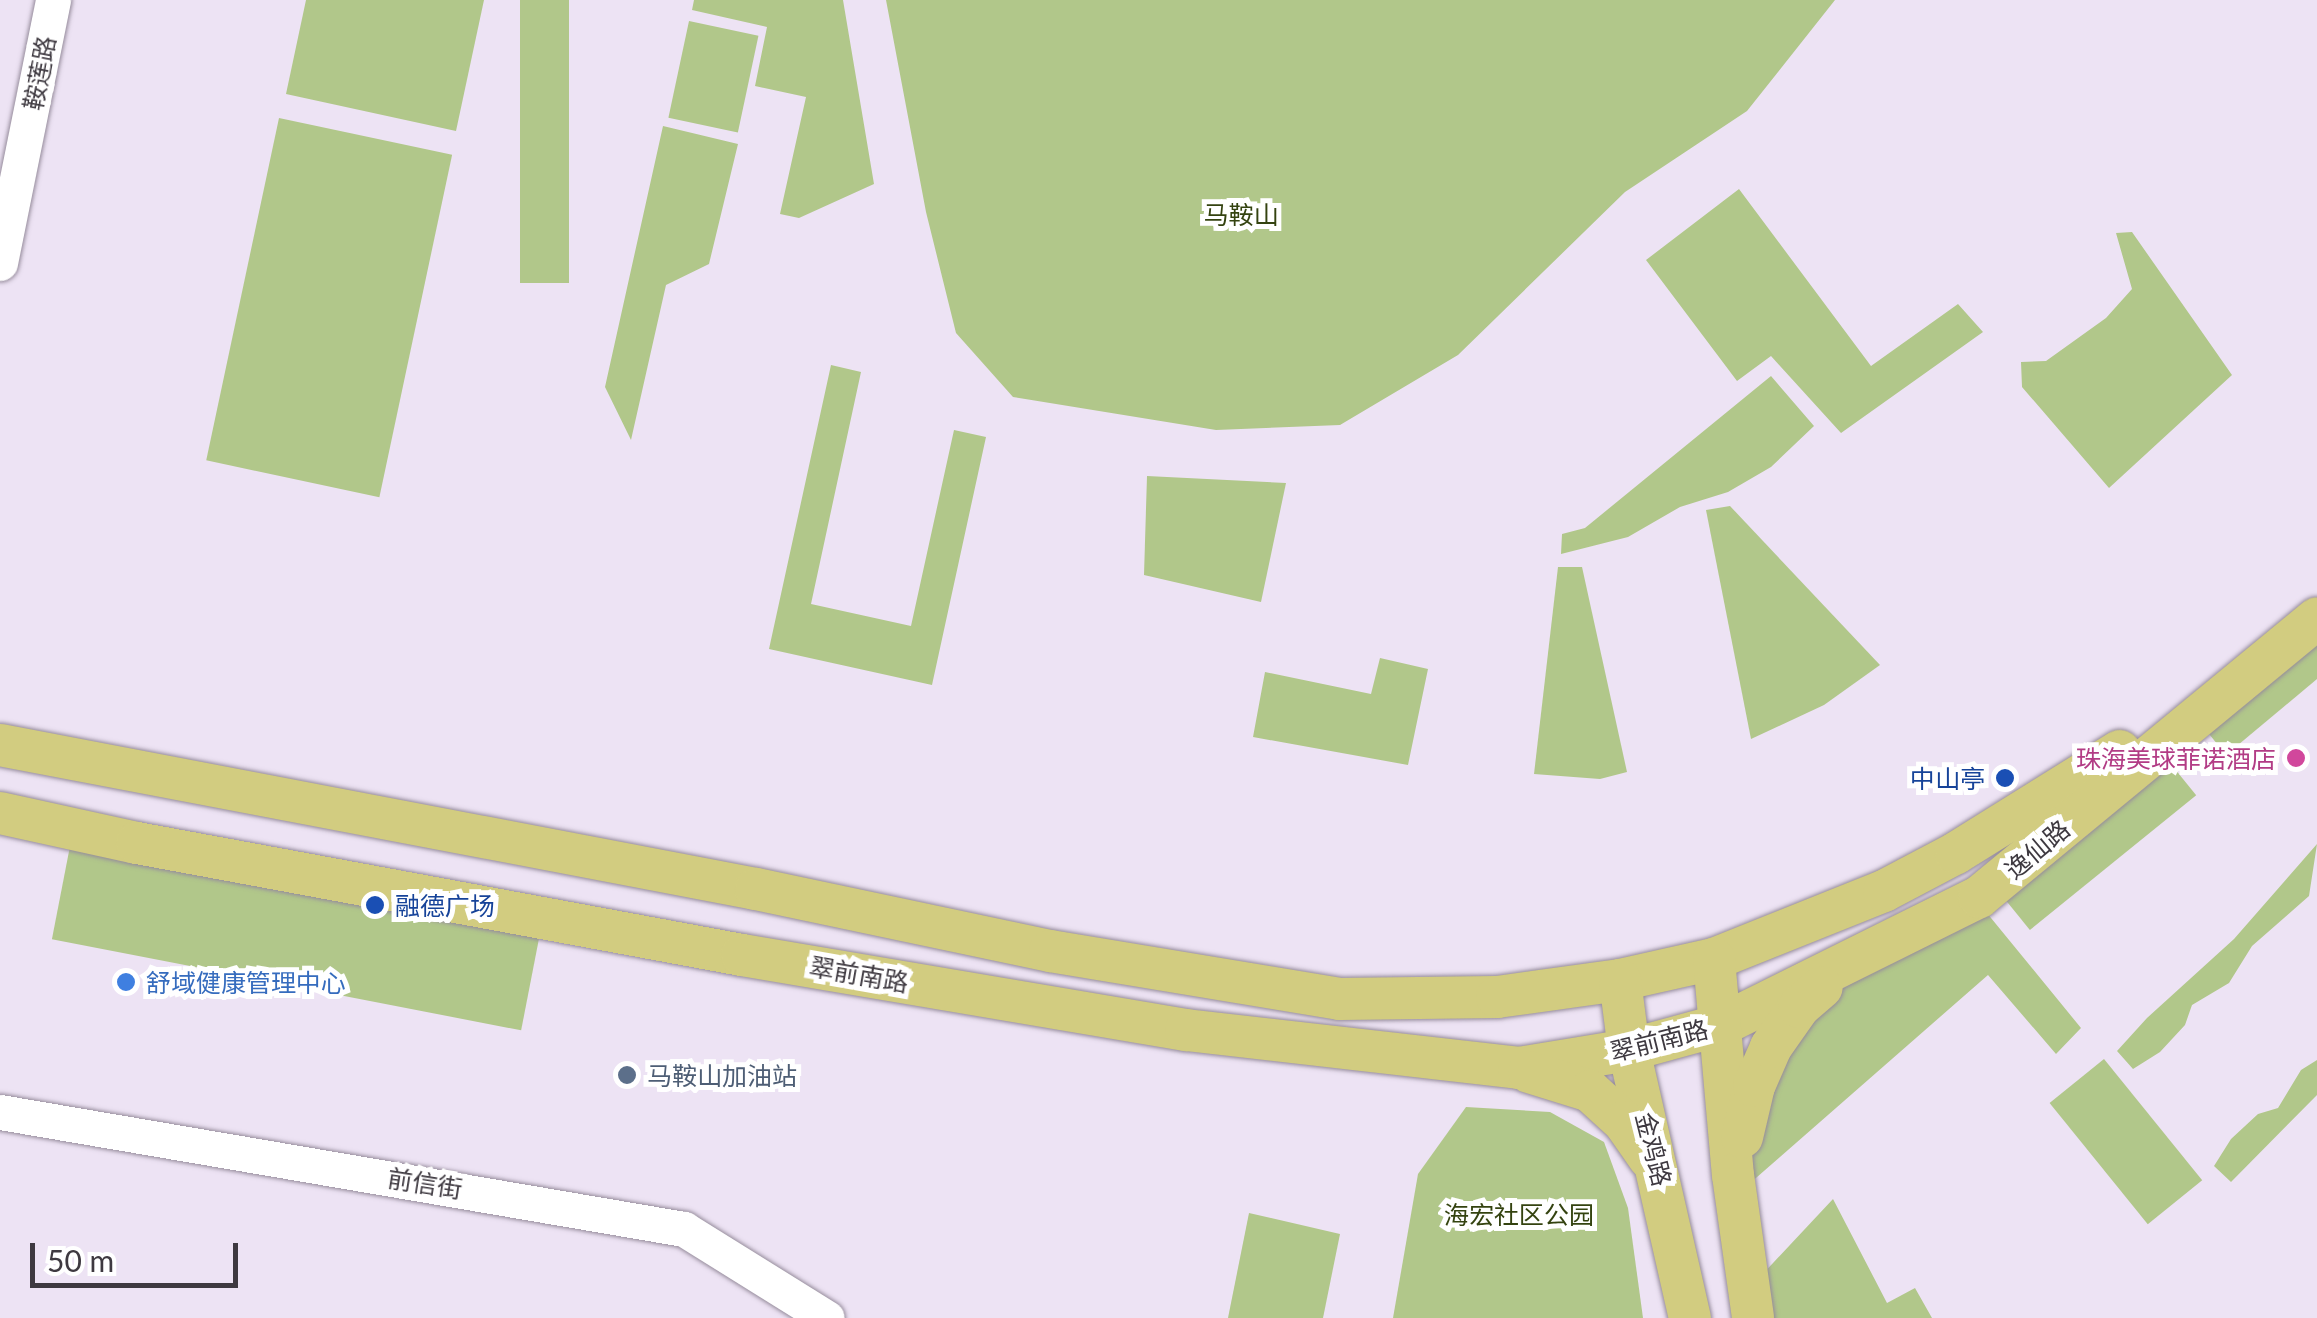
<!DOCTYPE html>
<meta charset="utf-8">
<style>
body{margin:0}
#map{position:relative;width:2317px;height:1318px;overflow:hidden;background:#ede3f4;font-family:Lato,"Noto Sans SC",sans-serif}
div>[style]{position:absolute}
.green>*{inset:0;background:#b1c78a;transform-origin:0 0}
.roads{filter:drop-shadow(0 0 2px #968c9c) drop-shadow(0 0 2px #968c9c)}
.minor>*{height:35px;margin:-17.5px;padding:0 17.5px;transform-origin:17.5px;border-radius:17.5px;background:#fff}
.major>*{height:42px;margin:-21px;padding:0 21px;transform-origin:21px;border-radius:21px;background:#d2cc80}
.dots>*{width:28px;height:28px;translate:-50% -50%;box-sizing:border-box;border:5px solid #fff;border-radius:50%}
span{translate:-50% -50%;white-space:nowrap;text-align:center;line-height:1.15;-webkit-text-stroke:10px #fff;paint-order:stroke}
.street-label{font-size:25px;color:#3e3940}
.park-label{font-size:25px;color:#344310}
.hotel-label{font-size:25px;color:#b23c85}
.right{translate:-100% -50%;text-align:right}
.transit-label{font-size:25px;color:#164399}
.left{translate:0 -50%;text-align:left}
.shop-label{font-size:25px;color:#366cbe}
.service-label{font-size:25px;color:#4e5e75}
.scale{position:absolute;left:30px;top:1243px;width:208px;height:45px;box-sizing:border-box;border:5px solid #3e3940;border-top:0;padding-left:12px;font-size:30px;line-height:35px;white-space:nowrap;color:#3e3940;-webkit-text-stroke:8px #fff;paint-order:stroke}
</style>
<div id="map">
<div class="green">
<div style="clip-path:polygon(306px 0,484px 0,456px 131px,286px 94px)"></div>
<div style="left:520px;top:0;width:49px;height:283px"></div>
<div style="clip-path:polygon(694px 0,843px 0,874px 184px,799px 218px,780px 214px,806px 97px,755px 86px,767px 27px,692px 10px)"></div>
<div style="clip-path:polygon(886px 0,1835px 0,1747px 111px,1625px 192px,1458px 355px,1340px 425px,1216px 430px,1013px 397px,956px 333px,926px 212px)"></div>
<div style="left:689px;top:21px;width:71px;height:99px;rotate:12deg"></div>
<div style="left:279px;top:118px;width:177px;height:350px;rotate:12deg"></div>
<div style="clip-path:polygon(663px 126px,738px 144px,709px 264px,666px 285px,631px 440px,605px 387px)"></div>
<div style="clip-path:polygon(1739px 189px,1871px 366px,1958px 304px,1983px 332px,1841px 433px,1771px 356px,1737px 381px,1646px 260px)"></div>
<div style="clip-path:polygon(2132px 232px,2232px 375px,2109px 488px,2022px 387px,2021px 362px,2046px 361px,2106px 318px,2132px 289px,2116px 233px)"></div>
<div style="clip-path:polygon(831px 365px,861px 372px,811px 604px,911px 626px,954px 430px,986px 437px,932px 685px,769px 649px)"></div>
<div style="clip-path:polygon(1771px 376px,1814px 426px,1771px 467px,1728px 492px,1680px 507px,1628px 537px,1561px 554px,1562px 534px,1585px 528px)"></div>
<div style="clip-path:polygon(1147px 476px,1286px 483px,1261px 602px,1144px 575px)"></div>
<div style="clip-path:polygon(1730px 506px,1880px 665px,1824px 705px,1751px 739px,1706px 510px)"></div>
<div style="clip-path:polygon(1558px 567px,1582px 567px,1627px 772px,1600px 779px,1534px 774px)"></div>
<div style="clip-path:polygon(2317px 627px,2317px 679px,2226px 755px,2201px 724px)"></div>
<div style="clip-path:polygon(1380px 658px,1428px 669px,1408px 765px,1253px 737px,1265px 672px,1371px 694px)"></div>
<div style="left:2166px;top:758px;width:48px;height:214px;rotate:51deg"></div>
<div style="left:71px;top:841px;width:478px;height:100px;rotate:11deg"></div>
<div style="clip-path:polygon(2317px 844px,2309px 896px,2252px 946px,2229px 983px,2192px 1005px,2185px 1025px,2160px 1052px,2133px 1069px,2117px 1051px,2147px 1018px,2234px 939px)"></div>
<div style="clip-path:polygon(1982px 907px,2081px 1028px,2056px 1054px,1988px 975px,1741px 1191px,1760px 1087px,1804px 1011px)"></div>
<div style="left:2104px;top:1059px;width:156px;height:70px;rotate:51deg"></div>
<div style="clip-path:polygon(2317px 1060px,2317px 1095px,2231px 1182px,2214px 1166px,2231px 1139px,2258px 1114px,2278px 1108px,2301px 1070px)"></div>
<div style="clip-path:polygon(1466px 1107px,1550px 1112px,1604px 1142px,1628px 1208px,1643px 1318px,1393px 1318px,1418px 1174px)"></div>
<div style="clip-path:polygon(1833px 1199px,1887px 1303px,1915px 1288px,1932px 1318px,1765px 1318px,1759px 1278px)"></div>
<div style="clip-path:polygon(1249px 1213px,1340px 1234px,1323px 1318px,1228px 1318px)"></div>
</div>
<div class="roads">
<div class="minor">
<div style="left:0;top:263px;width:268px;rotate:-78.6deg"></div>
<div style="left:0;top:1112px;width:694px;rotate:9.71deg"></div>
<div style="left:684px;top:1229px;width:168px;rotate:31.9deg"></div>
</div>
<div class="major">
<div style="left:0;top:745px;width:770px;rotate:10.78deg"></div>
<div style="left:756px;top:889px;width:300px;rotate:11.9deg"></div>
<div style="left:1050px;top:951px;width:294px;rotate:9.4deg"></div>
<div style="left:1340px;top:999px;width:157px;rotate:-0.7deg"></div>
<div style="left:1497px;top:997px;width:124px;rotate:-7.9deg"></div>
<div style="left:1620px;top:980px;width:96px;rotate:-12.6deg"></div>
<div style="left:1714px;top:959px;width:183px;rotate:-21.8deg"></div>
<div style="left:1884px;top:891px;width:81px;rotate:-27.8deg"></div>
<div style="left:1956px;top:853px;width:193px;rotate:-31.9deg"></div>
<div style="left:0;top:813px;width:140px;rotate:12.4deg"></div>
<div style="left:137px;top:843px;width:615px;rotate:10.49deg"></div>
<div style="left:742px;top:955px;width:450px;rotate:9.6deg"></div>
<div style="left:1186px;top:1030px;width:335px;rotate:6.5deg"></div>
<div style="left:1519px;top:1068px;width:111px;rotate:-9.3deg"></div>
<div style="left:1629px;top:1050px;width:95px;rotate:-15.2deg"></div>
<div style="left:1721px;top:1025px;width:288px;rotate:-26.4deg"></div>
<div style="left:1979px;top:897px;width:438px;rotate:-39.5deg"></div>
<div style="left:1714px;top:959px;width:217px;rotate:85deg"></div>
<div style="left:1733px;top:1175px;width:144px;rotate:82deg"></div>
<div style="left:1620px;top:980px;width:71px;rotate:82.7deg"></div>
<div style="left:1629px;top:1050px;width:275px;rotate:77.2deg"></div>
<div style="left:1529px;top:1072px;width:64px;rotate:17.3deg"></div>
<div style="left:1590px;top:1091px;width:46px;rotate:42.4deg"></div>
<div style="left:1624px;top:1122px;width:44px;rotate:55.2deg"></div>
<div style="left:1742px;top:1137px;width:52px;rotate:-76.8deg"></div>
<div style="left:1754px;top:1086px;width:43px;rotate:-66.4deg"></div>
<div style="left:1771px;top:1047px;width:49px;rotate:-55deg"></div>
<div style="left:1799px;top:1007px;width:30px;rotate:-41deg"></div>
</div>
</div>
<div class="dots">
<div style="left:2296px;top:758px;background:#d1479c"></div>
<div style="left:2005px;top:778px;background:#1a4fb4"></div>
<div style="left:375px;top:905px;background:#1a4fb4"></div>
<div style="left:126px;top:982px;background:#3f7fe0"></div>
<div style="left:627px;top:1075px;background:#5c6f8a"></div>
</div>
<div class="street-label">
<span style="left:39px;top:73px;rotate:-79deg">鞍莲路</span>
<span style="left:2037px;top:849px;rotate:-40deg">逸仙路</span>
<span style="left:859px;top:974px;rotate:10deg">翠前南路</span>
<span style="left:1659px;top:1040px;rotate:-14deg">翠前南路</span>
<span style="left:1654px;top:1149px;rotate:76deg">金鸡路</span>
<span style="left:425px;top:1183px;rotate:9deg">前信街</span>
</div>
<div class="park-label">
<span style="left:1241px;top:214px">马鞍山</span>
<span style="left:1519px;top:1214px">海宏社区公园</span>
</div>
<div class="hotel-label">
<span class="right" style="left:2276px;top:758px">珠海美球菲诺酒店</span>
</div>
<div class="transit-label">
<span class="right" style="left:1985px;top:778px">中山亭</span>
<span class="left" style="left:395px;top:905px">融德广场</span>
</div>
<div class="shop-label">
<span class="left" style="left:146px;top:982px">舒域健康管理中心</span>
</div>
<div class="service-label">
<span class="left" style="left:647px;top:1075px">马鞍山加油站</span>
</div>
<div class="scale">50 m</div>
</div>
